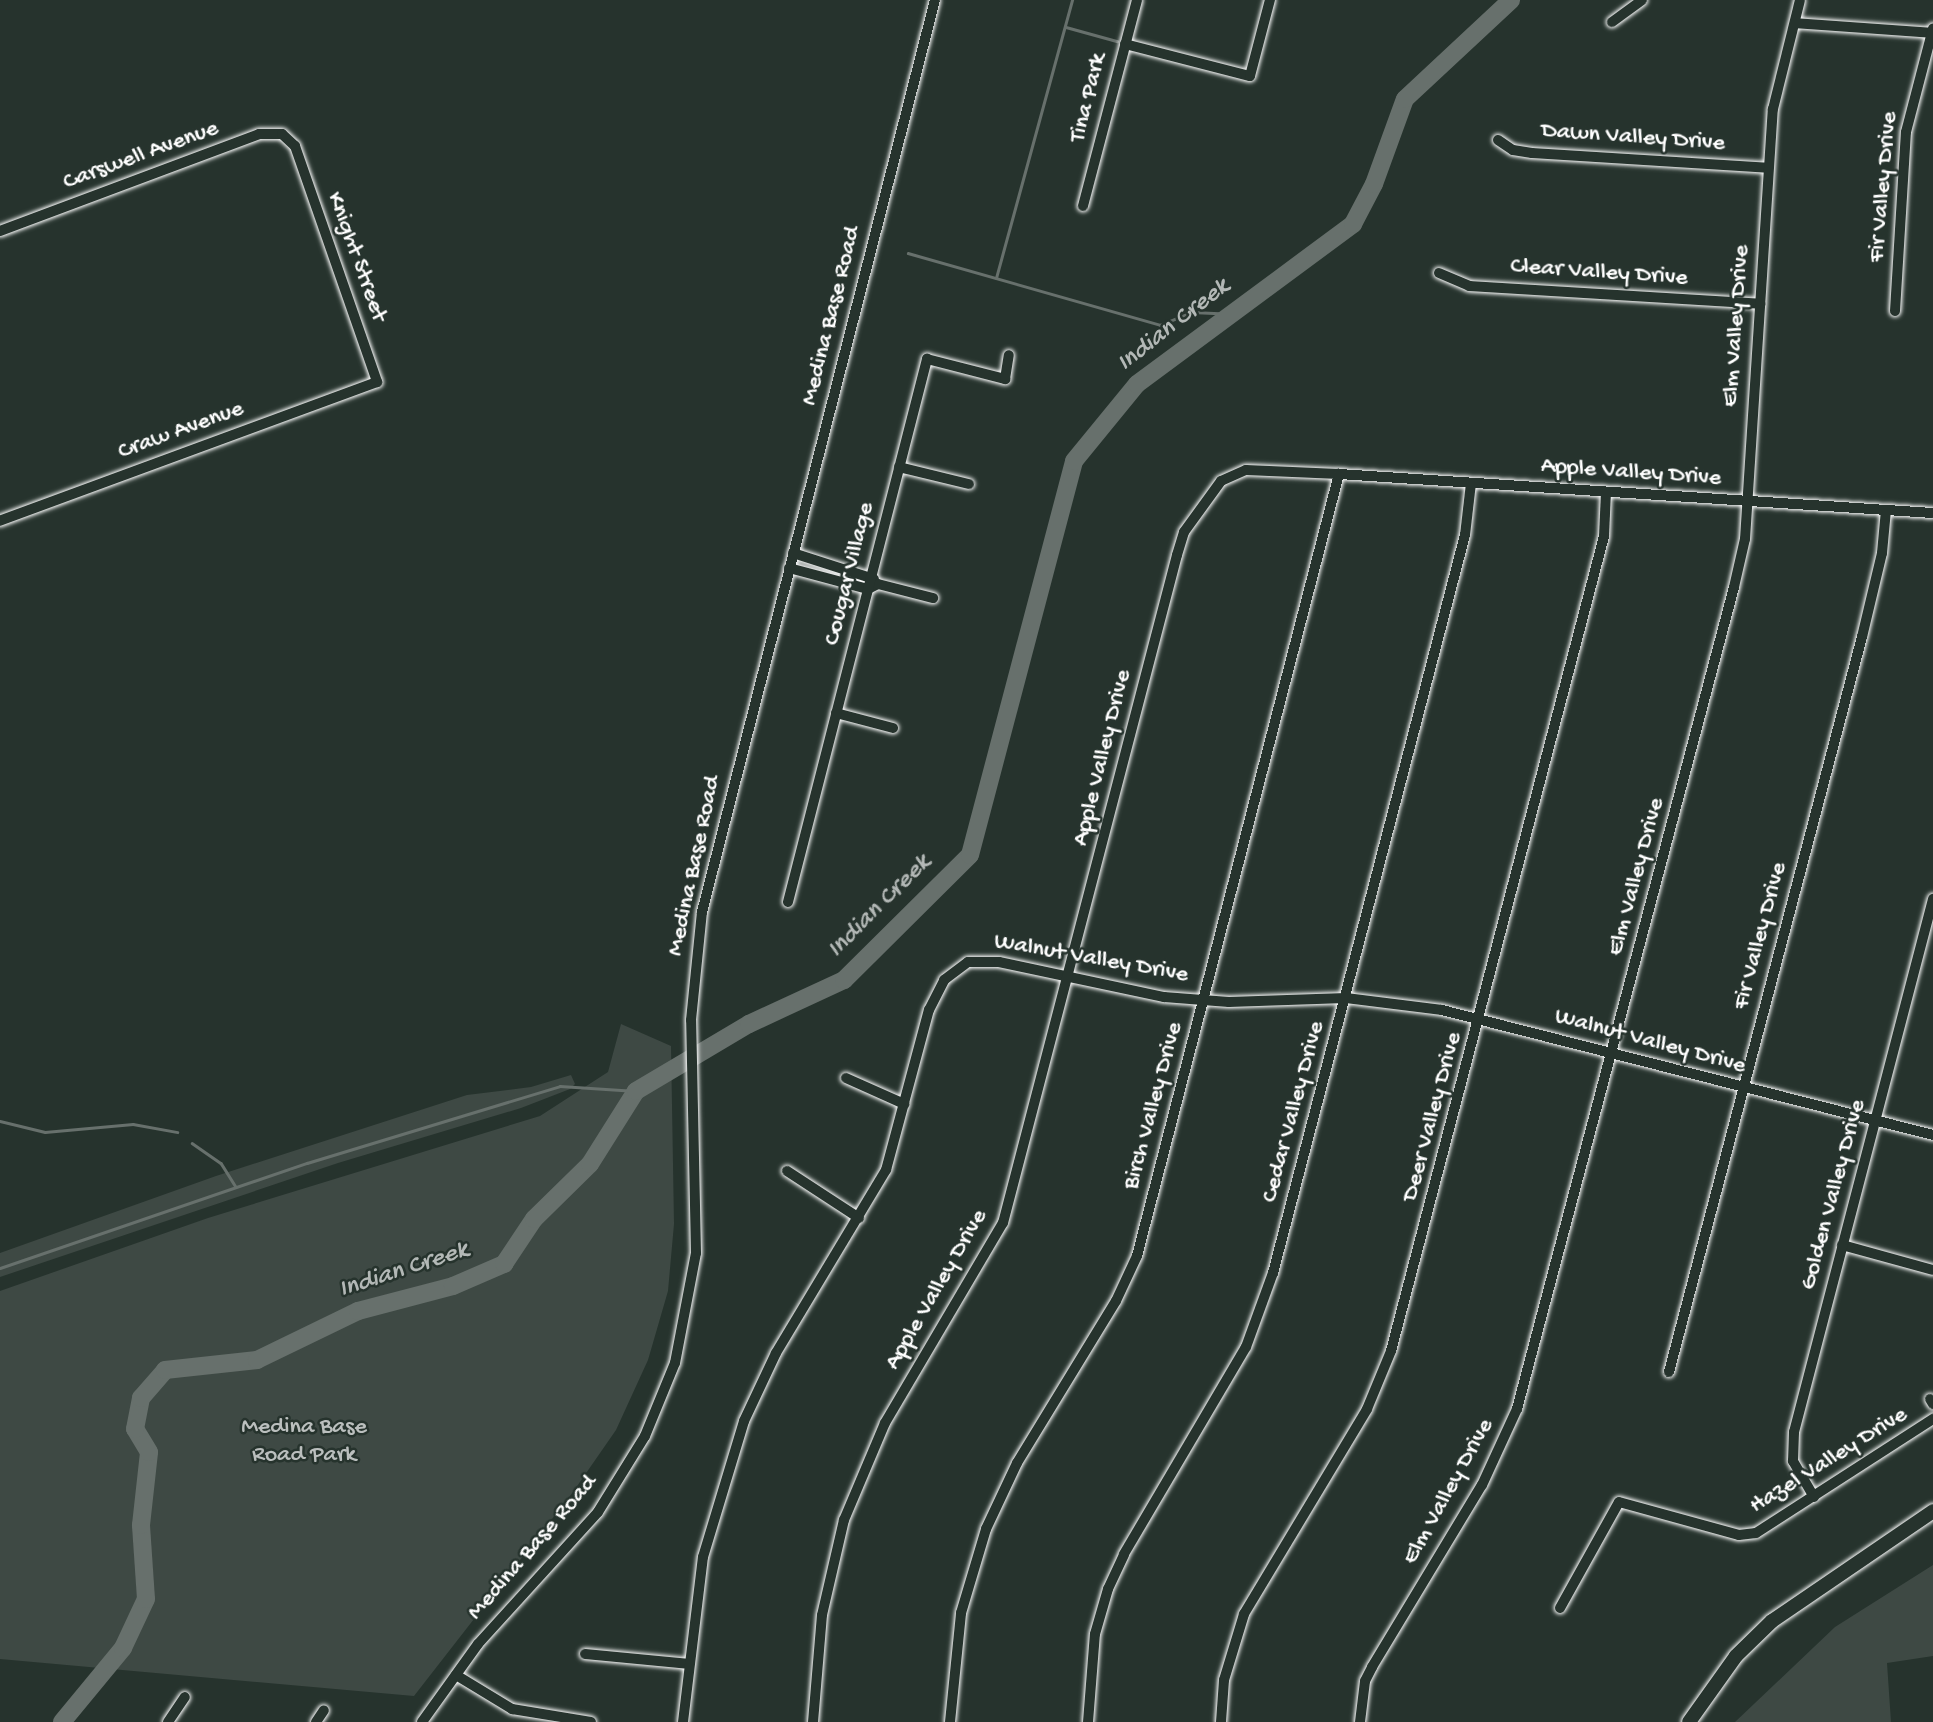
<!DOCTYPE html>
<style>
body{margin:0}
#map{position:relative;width:1933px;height:1722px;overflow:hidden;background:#26332d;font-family:"Gochi Hand",sans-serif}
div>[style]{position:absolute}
.green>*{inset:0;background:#3e4944}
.stream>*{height:2.5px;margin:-1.25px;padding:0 1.25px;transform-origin:1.25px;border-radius:1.25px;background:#67706c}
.river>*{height:18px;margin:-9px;padding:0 9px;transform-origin:9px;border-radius:9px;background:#67706c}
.roads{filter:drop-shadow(0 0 2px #fff) drop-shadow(0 0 2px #fff)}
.minor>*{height:10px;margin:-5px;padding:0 5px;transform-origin:5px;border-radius:5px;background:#26332d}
.major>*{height:14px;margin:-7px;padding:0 7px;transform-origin:7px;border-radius:7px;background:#26332d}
span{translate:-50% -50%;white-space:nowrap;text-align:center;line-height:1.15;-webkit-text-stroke:5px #26332d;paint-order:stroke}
.street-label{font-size:24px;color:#fff}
.park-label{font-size:24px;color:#bbbfbe}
.water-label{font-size:26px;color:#b3b8b6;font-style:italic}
</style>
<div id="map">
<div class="green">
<div style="clip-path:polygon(621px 1024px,671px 1046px,674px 1224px,668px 1291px,648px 1360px,616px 1430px,573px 1492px,414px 1696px,0 1659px,0 1291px,208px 1218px,540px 1116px,608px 1072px)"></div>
<div style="clip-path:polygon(571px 1075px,575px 1084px,570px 1089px,521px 1108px,338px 1163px,0 1277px,0 1253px,216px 1176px,467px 1095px,531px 1087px)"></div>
<div style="clip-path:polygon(1933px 1565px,1933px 1656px,1887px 1663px,1891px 1722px,1735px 1722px,1835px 1627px)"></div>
</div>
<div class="stream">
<div style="left:1066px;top:27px;width:53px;rotate:15.4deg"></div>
<div style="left:908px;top:253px;width:262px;rotate:15.9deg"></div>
<div style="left:1160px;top:325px;width:35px;rotate:-22deg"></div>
<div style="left:1192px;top:312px;width:43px;rotate:2.7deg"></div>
<div style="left:996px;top:278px;width:288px;rotate:-74.7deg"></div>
<div style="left:0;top:1121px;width:46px;rotate:13.7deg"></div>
<div style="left:45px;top:1132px;width:88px;rotate:-5.2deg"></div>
<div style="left:133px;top:1124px;width:45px;rotate:10.3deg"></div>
<div style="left:192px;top:1143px;width:35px;rotate:35deg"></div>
<div style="left:221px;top:1163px;width:28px;rotate:58deg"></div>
<div style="left:0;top:1268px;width:324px;rotate:-18.9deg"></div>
<div style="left:307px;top:1163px;width:264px;rotate:-16.9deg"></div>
<div style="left:560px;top:1086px;width:76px;rotate:3.8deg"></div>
</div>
<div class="river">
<div style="left:62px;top:1722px;width:96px;rotate:-50.5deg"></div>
<div style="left:123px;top:1648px;width:54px;rotate:-64.9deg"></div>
<div style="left:146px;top:1599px;width:74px;rotate:-93.9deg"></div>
<div style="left:141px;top:1525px;width:73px;rotate:-83.7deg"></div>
<div style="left:149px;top:1452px;width:27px;rotate:-121deg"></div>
<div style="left:135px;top:1429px;width:32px;rotate:-79deg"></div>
<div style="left:141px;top:1398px;width:37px;rotate:-49deg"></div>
<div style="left:165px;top:1370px;width:93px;rotate:-6.2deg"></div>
<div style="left:257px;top:1360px;width:112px;rotate:-25.9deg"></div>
<div style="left:358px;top:1311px;width:98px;rotate:-14.7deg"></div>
<div style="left:453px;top:1286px;width:56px;rotate:-23.3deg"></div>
<div style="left:504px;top:1264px;width:54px;rotate:-56.3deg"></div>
<div style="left:534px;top:1219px;width:78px;rotate:-44.5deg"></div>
<div style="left:590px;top:1164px;width:86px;rotate:-57.8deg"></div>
<div style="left:636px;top:1091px;width:131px;rotate:-30.7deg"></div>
<div style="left:749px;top:1024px;width:105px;rotate:-24.9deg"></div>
<div style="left:844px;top:980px;width:177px;rotate:-44.8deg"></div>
<div style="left:970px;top:855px;width:407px;rotate:-75.2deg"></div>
<div style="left:1074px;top:461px;width:99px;rotate:-50.7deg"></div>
<div style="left:1137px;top:384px;width:269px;rotate:-36.5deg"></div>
<div style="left:1353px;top:224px;width:45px;rotate:-62.3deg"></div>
<div style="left:1374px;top:184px;width:90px;rotate:-70deg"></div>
<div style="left:1405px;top:99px;width:145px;rotate:-43deg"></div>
</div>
<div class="roads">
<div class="minor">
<div style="left:1612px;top:22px;width:37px;rotate:-36deg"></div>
<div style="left:1795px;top:23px;width:138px;rotate:4.1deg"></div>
<div style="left:1125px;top:44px;width:129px;rotate:14.4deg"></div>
<div style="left:1250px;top:76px;width:79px;rotate:-75.3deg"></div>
<div style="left:1498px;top:140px;width:18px;rotate:34deg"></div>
<div style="left:1513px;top:150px;width:19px;rotate:9deg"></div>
<div style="left:1532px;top:153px;width:236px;rotate:3.6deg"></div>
<div style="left:1083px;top:206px;width:213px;rotate:-75.3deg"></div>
<div style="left:0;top:231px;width:277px;rotate:-20.5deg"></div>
<div style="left:259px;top:134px;width:23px"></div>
<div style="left:282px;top:134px;width:18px;rotate:43deg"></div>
<div style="left:295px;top:146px;width:250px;rotate:70.8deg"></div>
<div style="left:377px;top:382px;width:402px;rotate:159.8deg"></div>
<div style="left:1439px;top:273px;width:33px;rotate:23deg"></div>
<div style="left:1469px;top:286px;width:292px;rotate:3.5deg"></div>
<div style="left:1895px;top:311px;width:179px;rotate:-86.5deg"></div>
<div style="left:1906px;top:132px;width:107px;rotate:-75.4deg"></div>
<div style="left:899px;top:467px;width:72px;rotate:13.7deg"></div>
<div style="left:793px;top:553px;width:85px;rotate:17.8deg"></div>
<div style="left:789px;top:568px;width:82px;rotate:14.9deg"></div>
<div style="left:868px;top:589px;width:11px;rotate:-27deg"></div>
<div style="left:878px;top:584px;width:57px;rotate:14.3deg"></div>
<div style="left:836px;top:713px;width:59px;rotate:14.7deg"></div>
<div style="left:788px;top:902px;width:561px;rotate:-75.64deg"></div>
<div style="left:927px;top:359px;width:81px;rotate:14.4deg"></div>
<div style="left:1005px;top:379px;width:24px;rotate:-81deg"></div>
<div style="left:846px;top:1078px;width:64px;rotate:24.1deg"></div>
<div style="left:787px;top:1171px;width:86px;rotate:33.1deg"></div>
<div style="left:1842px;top:1245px;width:94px;rotate:15.4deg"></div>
<div style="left:1669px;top:1372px;width:760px;rotate:-75.29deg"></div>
<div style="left:1862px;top:637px;width:86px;rotate:-76.6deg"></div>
<div style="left:1882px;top:553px;width:43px;rotate:-84.7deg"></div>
<div style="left:1930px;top:1399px;width:6px;rotate:59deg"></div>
<div style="left:1814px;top:1497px;width:42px;rotate:-120.3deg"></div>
<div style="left:1793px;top:1461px;width:29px;rotate:-88deg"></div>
<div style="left:1794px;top:1432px;width:551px;rotate:-75.38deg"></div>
<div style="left:1560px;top:1608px;width:121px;rotate:-60.9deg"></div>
<div style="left:1619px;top:1502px;width:124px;rotate:15.4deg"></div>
<div style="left:1739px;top:1535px;width:17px;rotate:-7deg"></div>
<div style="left:1756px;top:1533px;width:211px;rotate:-32.8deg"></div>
<div style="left:585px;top:1654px;width:103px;rotate:5.5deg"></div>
<div style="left:456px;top:1675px;width:66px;rotate:31.3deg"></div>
<div style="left:512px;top:1709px;width:80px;rotate:9.3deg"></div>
<div style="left:168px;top:1722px;width:30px;rotate:-56deg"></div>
<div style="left:316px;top:1722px;width:14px;rotate:-56deg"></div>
<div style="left:422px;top:1722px;width:96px;rotate:-54.3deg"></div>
<div style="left:478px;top:1644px;width:178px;rotate:-47.7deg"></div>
<div style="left:598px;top:1512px;width:89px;rotate:-58.3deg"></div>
<div style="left:645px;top:1436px;width:79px;rotate:-67.7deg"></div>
<div style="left:675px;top:1363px;width:112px;rotate:-79.2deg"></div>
<div style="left:696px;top:1253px;width:233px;rotate:-91.2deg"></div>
<div style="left:691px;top:1020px;width:109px;rotate:-84.2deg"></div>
<div style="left:702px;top:912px;width:941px;rotate:-75.67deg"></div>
<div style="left:683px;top:1722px;width:166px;rotate:-83.1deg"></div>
<div style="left:703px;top:1557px;width:142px;rotate:-73.2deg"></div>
<div style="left:744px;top:1421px;width:75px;rotate:-64.8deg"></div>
<div style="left:776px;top:1353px;width:214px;rotate:-59deg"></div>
<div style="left:886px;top:1170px;width:166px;rotate:-75deg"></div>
<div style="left:929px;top:1010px;width:34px;rotate:-63deg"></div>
<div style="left:944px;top:980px;width:30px;rotate:-37deg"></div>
<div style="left:968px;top:962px;width:31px"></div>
<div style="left:999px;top:962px;width:169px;rotate:12deg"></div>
<div style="left:1164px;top:997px;width:65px;rotate:4.4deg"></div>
<div style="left:1229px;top:1002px;width:117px;rotate:-2deg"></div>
<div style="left:1346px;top:998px;width:97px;rotate:7.1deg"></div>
<div style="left:1442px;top:1010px;width:507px;rotate:14.28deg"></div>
<div style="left:813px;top:1722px;width:107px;rotate:-85.2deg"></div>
<div style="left:822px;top:1615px;width:98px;rotate:-77deg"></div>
<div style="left:844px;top:1520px;width:105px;rotate:-67.1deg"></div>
<div style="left:885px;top:1423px;width:232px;rotate:-59.5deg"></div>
<div style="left:1003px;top:1223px;width:690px;rotate:-75.4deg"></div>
<div style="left:1177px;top:555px;width:24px;rotate:-73deg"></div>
<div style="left:1184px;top:532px;width:63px;rotate:-54deg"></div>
<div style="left:1221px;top:481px;width:27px;rotate:-24deg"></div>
<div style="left:1246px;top:470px;width:93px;rotate:2.5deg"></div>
<div style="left:1339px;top:474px;width:595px;rotate:3.76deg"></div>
<div style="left:950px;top:1722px;width:110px;rotate:-84.2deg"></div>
<div style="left:961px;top:1613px;width:88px;rotate:-73.4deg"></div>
<div style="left:986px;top:1529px;width:73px;rotate:-64.8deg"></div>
<div style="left:1017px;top:1463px;width:190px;rotate:-58.6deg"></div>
<div style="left:1116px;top:1301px;width:50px;rotate:-65deg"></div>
<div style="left:1137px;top:1256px;width:808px;rotate:-75.52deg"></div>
<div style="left:1088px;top:1722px;width:88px;rotate:-85.5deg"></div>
<div style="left:1095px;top:1634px;width:47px;rotate:-73.9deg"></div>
<div style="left:1108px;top:1589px;width:38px;rotate:-65deg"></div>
<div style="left:1124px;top:1554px;width:240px;rotate:-59.5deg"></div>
<div style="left:1246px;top:1347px;width:79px;rotate:-70deg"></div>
<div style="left:1273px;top:1273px;width:763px;rotate:-75.42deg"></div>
<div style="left:1465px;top:535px;width:52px;rotate:-83.4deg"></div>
<div style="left:1221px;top:1722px;width:42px;rotate:-85.9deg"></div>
<div style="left:1224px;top:1680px;width:69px;rotate:-73.1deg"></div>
<div style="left:1244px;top:1614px;width:239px;rotate:-59deg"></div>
<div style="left:1367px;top:1409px;width:63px;rotate:-67.5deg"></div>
<div style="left:1391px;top:1351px;width:842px;rotate:-75.35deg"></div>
<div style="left:1604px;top:536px;width:44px;rotate:-87.4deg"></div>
<div style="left:1360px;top:1722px;width:41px;rotate:-83deg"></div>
<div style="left:1365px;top:1681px;width:16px;rotate:-63deg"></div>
<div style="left:1372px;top:1667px;width:213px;rotate:-58.9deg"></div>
<div style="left:1482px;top:1485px;width:84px;rotate:-65.3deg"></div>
<div style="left:1517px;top:1409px;width:850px;rotate:-75.21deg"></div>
<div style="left:1734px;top:587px;width:49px;rotate:-77.1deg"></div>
<div style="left:1745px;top:539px;width:431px;rotate:-86.3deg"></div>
<div style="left:1773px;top:109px;width:112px;rotate:-76.1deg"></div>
</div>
<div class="major">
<div style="left:1689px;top:1722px;width:81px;rotate:-54.5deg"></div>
<div style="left:1736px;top:1656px;width:50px;rotate:-44.2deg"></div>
<div style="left:1772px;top:1621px;width:195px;rotate:-34.3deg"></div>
</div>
</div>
<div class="street-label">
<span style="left:1089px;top:98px;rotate:-76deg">Tina Park</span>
<span style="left:1633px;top:138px;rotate:4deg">Dawn Valley Drive</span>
<span style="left:141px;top:156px;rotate:-20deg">Carswell Avenue</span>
<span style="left:1884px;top:187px;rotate:-85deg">Fir Valley Drive</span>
<span style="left:356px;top:257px;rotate:70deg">Knight Street</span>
<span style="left:1599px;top:273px;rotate:4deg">Clear Valley Drive</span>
<span style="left:832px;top:316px;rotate:-76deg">Medina Base Road</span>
<span style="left:1737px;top:326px;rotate:-86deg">Elm Valley Drive</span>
<span style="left:181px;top:431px;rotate:-20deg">Craw Avenue</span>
<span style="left:1631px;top:473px;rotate:4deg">Apple Valley Drive</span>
<span style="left:850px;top:574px;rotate:-76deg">Cougar Village</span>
<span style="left:1103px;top:758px;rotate:-76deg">Apple Valley Drive</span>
<span style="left:695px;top:866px;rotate:-78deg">Medina Base Road</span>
<span style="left:1637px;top:877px;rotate:-75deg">Elm Valley Drive</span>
<span style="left:1761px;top:936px;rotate:-75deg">Fir Valley Drive</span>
<span style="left:1091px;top:959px;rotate:10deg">Walnut Valley Drive</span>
<span style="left:1650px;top:1042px;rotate:15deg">Walnut Valley Drive</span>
<span style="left:1154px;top:1106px;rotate:-75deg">Birch Valley Drive</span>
<span style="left:1294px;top:1112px;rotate:-75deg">Cedar Valley Drive</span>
<span style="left:1433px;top:1117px;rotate:-75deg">Deer Valley Drive</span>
<span style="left:1834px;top:1195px;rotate:-75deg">Golden Valley Drive</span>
<span style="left:937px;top:1290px;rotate:-60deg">Apple Valley Drive</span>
<span style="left:1829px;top:1461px;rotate:-32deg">Hazel Valley Drive</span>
<span style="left:1449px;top:1492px;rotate:-61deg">Elm Valley Drive</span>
<span style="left:533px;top:1548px;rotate:-49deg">Medina Base Road</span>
</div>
<div class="park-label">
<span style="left:304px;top:1442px">Medina Base<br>Road Park</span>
</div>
<div class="water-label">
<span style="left:1174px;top:326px;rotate:-38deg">Indian Creek</span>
<span style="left:880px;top:907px;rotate:-45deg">Indian Creek</span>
<span style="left:404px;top:1271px;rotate:-18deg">Indian Creek</span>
</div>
</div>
